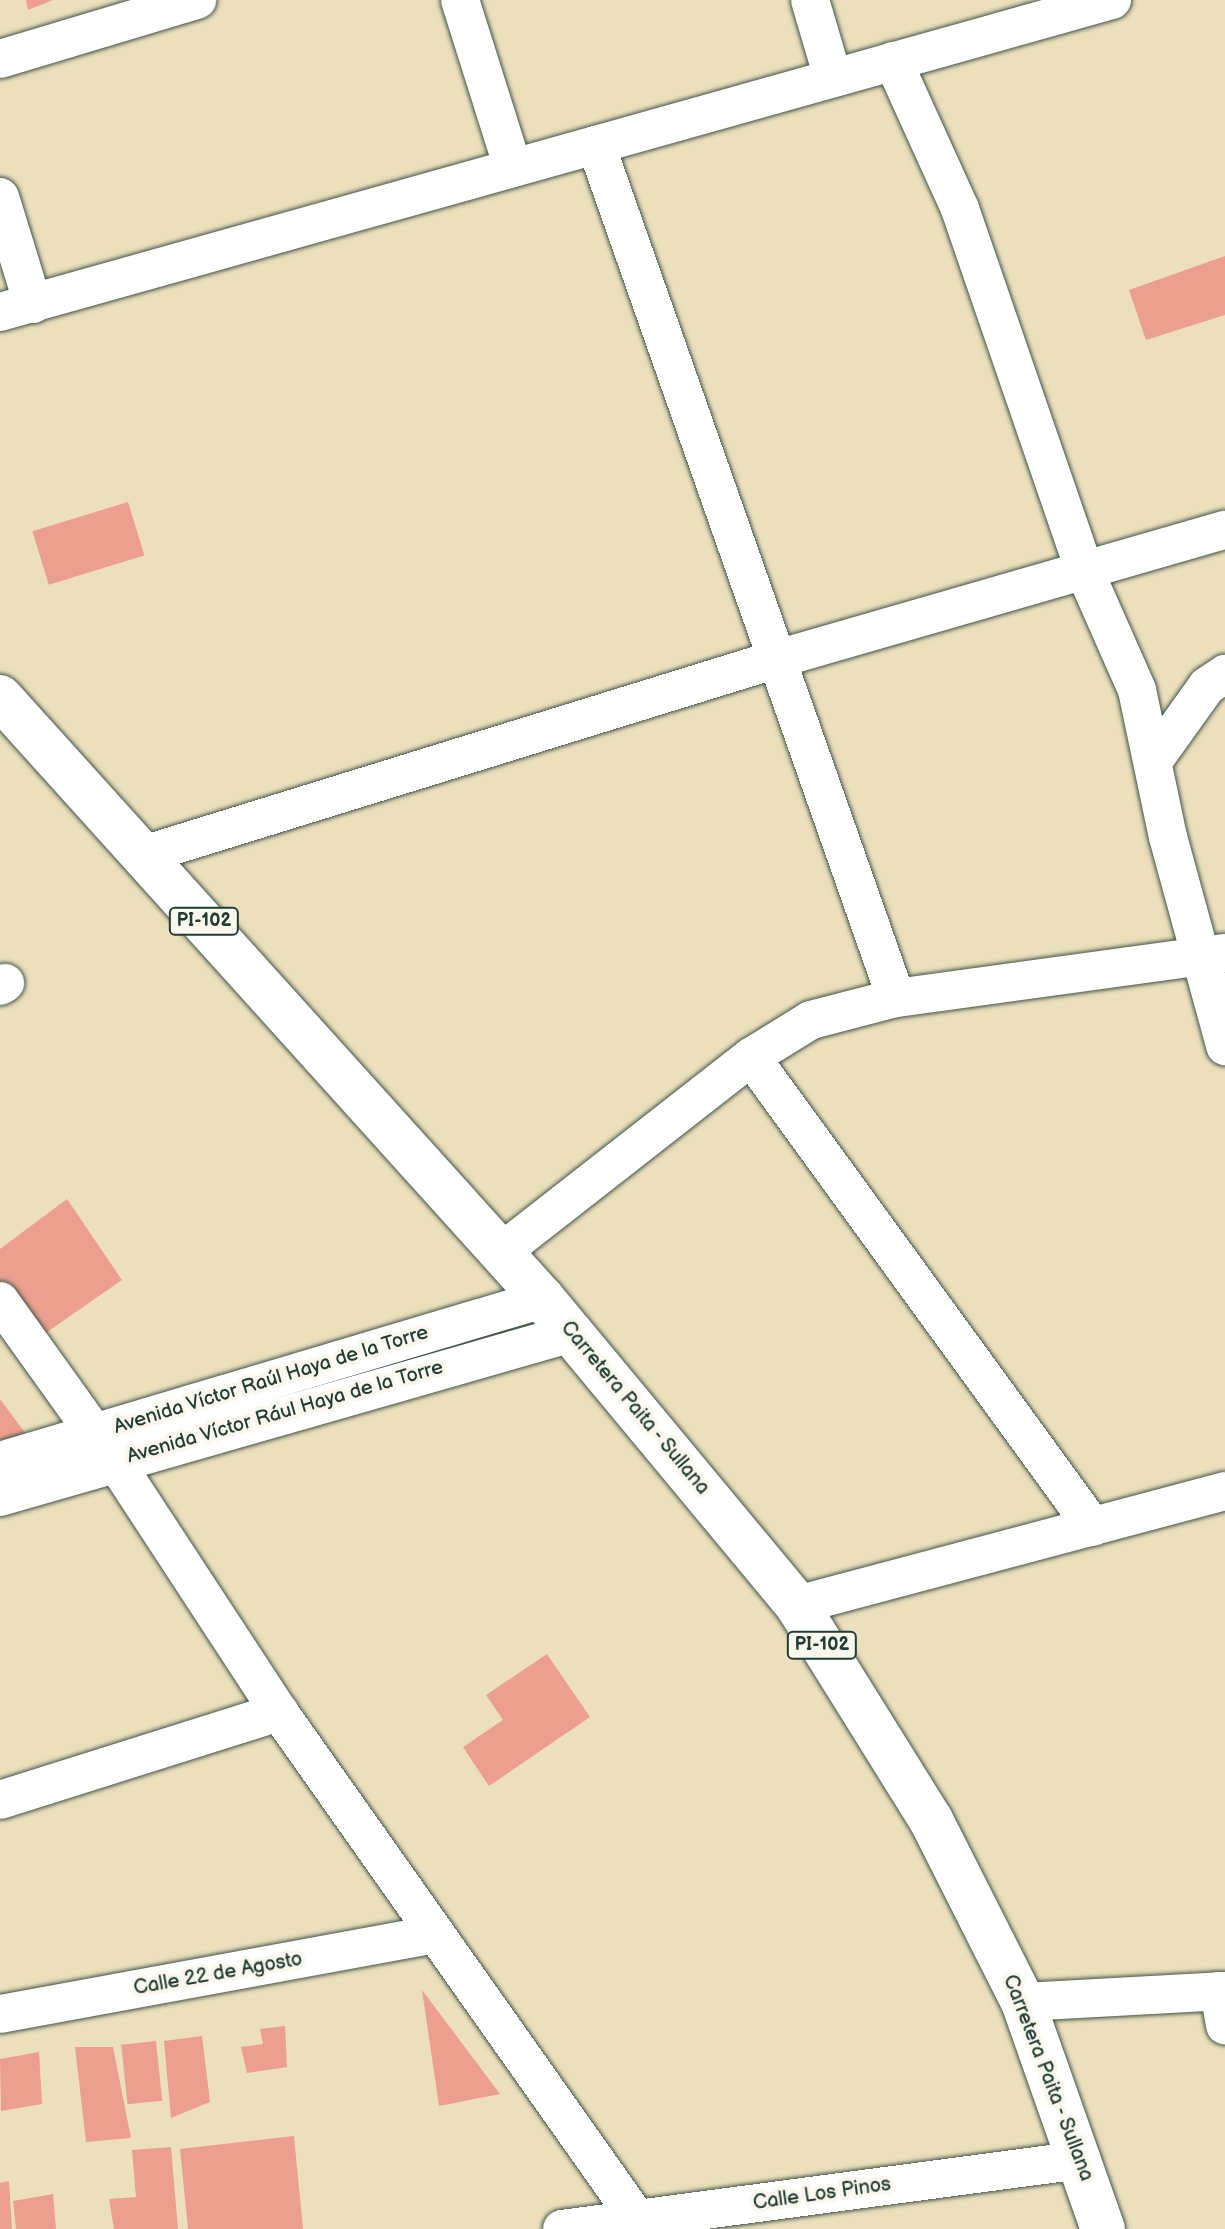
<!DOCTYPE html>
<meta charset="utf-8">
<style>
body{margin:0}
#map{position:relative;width:1225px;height:2229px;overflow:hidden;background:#ecdfbc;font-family:"Balsamiq Sans",sans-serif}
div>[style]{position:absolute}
.building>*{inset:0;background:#ec9f8f;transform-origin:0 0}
.roads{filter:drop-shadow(0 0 2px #3e5548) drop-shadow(0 0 2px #3e5548)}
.minor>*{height:38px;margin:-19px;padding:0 19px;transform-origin:19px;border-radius:19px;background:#fff}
.major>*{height:44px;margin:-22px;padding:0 22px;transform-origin:22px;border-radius:22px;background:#fff}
span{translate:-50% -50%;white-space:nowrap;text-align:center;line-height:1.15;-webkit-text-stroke:8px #fbf7ec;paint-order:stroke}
.shield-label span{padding:2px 6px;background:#fbf7ec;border:2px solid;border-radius:6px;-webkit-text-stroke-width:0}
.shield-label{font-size:18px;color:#1f3d34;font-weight:700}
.street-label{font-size:20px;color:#1f3d34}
</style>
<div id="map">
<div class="building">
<div style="clip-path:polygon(26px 0,53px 0,28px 10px)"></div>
<div style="clip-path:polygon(1225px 256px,1225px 315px,1146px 340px,1129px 290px)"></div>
<div style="left:128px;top:502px;width:56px;height:100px;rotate:73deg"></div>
<div style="clip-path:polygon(67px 1199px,122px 1280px,37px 1339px,0 1284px,0 1249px)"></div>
<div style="clip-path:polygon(0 1399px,26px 1434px,0 1440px)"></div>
<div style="clip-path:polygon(547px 1654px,590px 1717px,489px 1786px,463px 1747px,503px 1720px,486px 1695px)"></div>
<div style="clip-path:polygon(422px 1990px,500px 2094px,439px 2106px)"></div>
<div style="clip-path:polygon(285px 2026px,287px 2067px,247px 2073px,241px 2047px,263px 2044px,260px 2029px)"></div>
<div style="clip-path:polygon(202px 2036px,210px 2102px,171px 2118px,164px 2041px)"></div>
<div style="left:156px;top:2041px;width:60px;height:35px;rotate:84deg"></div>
<div style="clip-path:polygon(75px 2047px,113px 2047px,131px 2138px,86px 2142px)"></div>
<div style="clip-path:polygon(39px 2052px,42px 2104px,1px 2111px,0 2059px)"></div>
<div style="clip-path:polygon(294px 2136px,303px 2229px,188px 2229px,180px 2149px)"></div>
<div style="clip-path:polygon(171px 2147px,178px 2229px,114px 2229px,109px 2199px,136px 2197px,132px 2150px)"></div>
<div style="clip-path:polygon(9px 2181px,12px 2229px,0 2229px,0 2183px)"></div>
<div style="clip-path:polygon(53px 2194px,56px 2229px,16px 2229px,13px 2201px)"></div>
</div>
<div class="roads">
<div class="minor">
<div style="left:460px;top:0;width:176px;rotate:72.5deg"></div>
<div style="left:810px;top:0;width:81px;rotate:73.6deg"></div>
<div style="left:0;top:59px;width:206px;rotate:-16.7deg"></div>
<div style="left:893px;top:61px;width:162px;rotate:65.6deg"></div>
<div style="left:960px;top:209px;width:384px;rotate:71deg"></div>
<div style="left:1085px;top:572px;width:129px;rotate:66.2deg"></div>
<div style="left:1137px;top:690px;width:150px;rotate:78.1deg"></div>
<div style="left:1168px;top:837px;width:217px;rotate:74.7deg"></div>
<div style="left:596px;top:145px;width:904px;rotate:70.62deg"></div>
<div style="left:0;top:197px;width:112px;rotate:72.9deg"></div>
<div style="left:0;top:312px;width:1155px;rotate:-15.67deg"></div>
<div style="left:1154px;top:760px;width:91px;rotate:-54.4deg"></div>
<div style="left:1207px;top:686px;width:22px;rotate:-34deg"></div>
<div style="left:143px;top:855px;width:664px;rotate:-17.18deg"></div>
<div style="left:777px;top:659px;width:466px;rotate:-16.1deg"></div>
<div style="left:0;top:986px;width:6px;rotate:-31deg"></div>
<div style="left:751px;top:1057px;width:581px;rotate:53.96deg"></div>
<div style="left:500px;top:1253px;width:318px;rotate:-38deg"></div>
<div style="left:751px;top:1057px;width:70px;rotate:-31.7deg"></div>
<div style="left:811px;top:1020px;width:88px;rotate:-14.5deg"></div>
<div style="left:896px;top:998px;width:332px;rotate:-7.8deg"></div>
<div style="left:0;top:1301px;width:196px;rotate:54.4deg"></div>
<div style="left:114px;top:1460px;width:301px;rotate:56.8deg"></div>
<div style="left:279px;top:1712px;width:621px;rotate:54.77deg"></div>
<div style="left:0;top:1461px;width:567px;rotate:-16.61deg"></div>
<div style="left:0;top:1497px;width:595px;rotate:-16deg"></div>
<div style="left:797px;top:1605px;width:443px;rotate:-14.9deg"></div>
<div style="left:0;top:1800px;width:293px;rotate:-17.5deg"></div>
<div style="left:1219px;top:1991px;width:35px;rotate:80deg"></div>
<div style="left:1023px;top:2002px;width:202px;rotate:-3.1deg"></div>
<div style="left:0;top:2014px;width:443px;rotate:-10.4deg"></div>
<div style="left:562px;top:2229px;width:524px;rotate:-7.57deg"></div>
</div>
<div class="major">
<div style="left:0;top:697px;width:811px;rotate:47.95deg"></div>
<div style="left:543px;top:1299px;width:398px;rotate:50.3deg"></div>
<div style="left:797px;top:1605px;width:253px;rotate:58.1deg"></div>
<div style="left:931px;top:1820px;width:204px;rotate:63.2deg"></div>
<div style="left:1023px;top:2002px;width:241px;rotate:70.6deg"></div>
</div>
</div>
<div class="shield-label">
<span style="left:204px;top:921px">PI-102</span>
<span style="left:822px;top:1645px">PI-102</span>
</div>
<div class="street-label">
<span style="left:271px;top:1380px;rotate:-17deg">Avenida Víctor Raúl Haya de la Torre</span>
<span style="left:635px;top:1408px;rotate:50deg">Carretera Paita - Sullana</span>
<span style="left:285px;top:1412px;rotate:-16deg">Avenida Víctor Rául Haya de la Torre</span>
<span style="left:218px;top:1974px;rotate:-10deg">Calle 22 de Agosto</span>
<span style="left:1048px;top:2078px;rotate:69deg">Carretera Paita - Sullana</span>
<span style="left:822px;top:2194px;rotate:-8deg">Calle Los Pinos</span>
</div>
</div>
